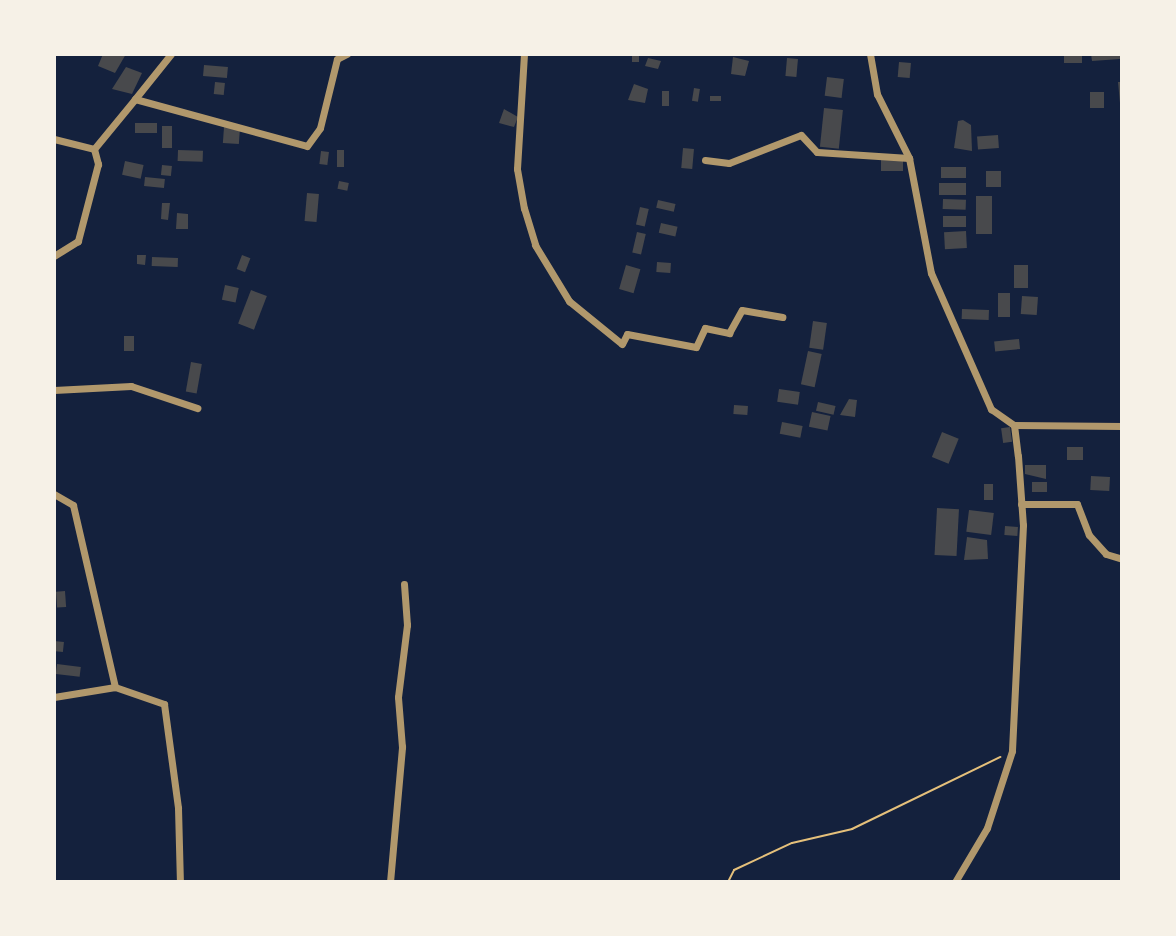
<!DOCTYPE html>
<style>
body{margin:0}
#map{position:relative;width:1176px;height:936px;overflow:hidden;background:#14213d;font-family:Mulish,sans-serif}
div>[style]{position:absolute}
.building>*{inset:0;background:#48494c;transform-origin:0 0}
.path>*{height:2px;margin:-1px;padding:0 1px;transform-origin:1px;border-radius:1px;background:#e5c07b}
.minor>*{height:7px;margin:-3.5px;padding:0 3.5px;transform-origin:3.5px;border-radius:3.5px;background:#b1986c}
span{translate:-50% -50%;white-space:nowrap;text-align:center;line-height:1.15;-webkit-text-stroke:6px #f6f1e7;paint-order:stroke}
.frame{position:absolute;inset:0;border:56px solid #f6f1e7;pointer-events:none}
</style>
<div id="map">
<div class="building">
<div style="clip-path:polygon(103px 54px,126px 54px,115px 73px,98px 66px)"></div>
<div style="left:632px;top:54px;width:7px;height:8px"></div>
<div style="left:1064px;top:54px;width:18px;height:9px"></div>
<div style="clip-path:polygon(1091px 54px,1120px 54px,1120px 59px,1092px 61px)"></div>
<div style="clip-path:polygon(733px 57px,749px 61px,745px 76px,731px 74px)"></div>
<div style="clip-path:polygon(648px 58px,661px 61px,658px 69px,645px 66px)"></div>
<div style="left:787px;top:58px;width:11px;height:18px;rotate:5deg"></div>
<div style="left:899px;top:62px;width:12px;height:15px;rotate:5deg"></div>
<div style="left:204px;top:65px;width:24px;height:11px;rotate:5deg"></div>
<div style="clip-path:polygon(126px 67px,142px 73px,132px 94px,112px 89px)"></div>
<div style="left:827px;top:77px;width:17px;height:19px;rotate:7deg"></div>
<div style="left:215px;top:82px;width:10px;height:12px;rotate:6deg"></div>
<div style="clip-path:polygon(1118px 82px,1122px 82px,1122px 103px,1120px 103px)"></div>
<div style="clip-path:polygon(634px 84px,648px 89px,645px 103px,628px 100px)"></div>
<div style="left:694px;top:88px;width:6px;height:13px;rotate:9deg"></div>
<div style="left:662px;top:91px;width:7px;height:15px"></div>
<div style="left:1090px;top:92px;width:14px;height:16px"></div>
<div style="left:710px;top:96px;width:11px;height:5px"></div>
<div style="left:824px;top:108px;width:19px;height:39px;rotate:6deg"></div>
<div style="clip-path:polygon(504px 109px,518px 117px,514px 127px,499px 123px)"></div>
<div style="clip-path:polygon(963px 120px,971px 125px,972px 151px,954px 148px,958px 121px)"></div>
<div style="left:135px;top:123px;width:22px;height:10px"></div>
<div style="left:162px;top:126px;width:10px;height:22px"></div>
<div style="left:224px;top:127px;width:16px;height:16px;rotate:4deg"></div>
<div style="left:998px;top:135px;width:13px;height:21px;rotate:86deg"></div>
<div style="left:683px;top:148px;width:11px;height:20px;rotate:5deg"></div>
<div style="left:178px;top:150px;width:25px;height:11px;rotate:2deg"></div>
<div style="left:337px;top:150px;width:7px;height:17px"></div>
<div style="left:321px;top:151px;width:8px;height:13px;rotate:7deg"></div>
<div style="left:881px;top:160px;width:22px;height:11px"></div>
<div style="left:125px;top:161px;width:19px;height:14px;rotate:12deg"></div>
<div style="left:162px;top:165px;width:10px;height:10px;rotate:6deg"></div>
<div style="left:941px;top:167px;width:25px;height:11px"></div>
<div style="left:986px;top:171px;width:15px;height:16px"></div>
<div style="left:145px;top:177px;width:20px;height:9px;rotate:6deg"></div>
<div style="left:339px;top:181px;width:10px;height:8px;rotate:11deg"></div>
<div style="left:939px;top:183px;width:27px;height:12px"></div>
<div style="left:307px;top:193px;width:12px;height:28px;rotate:5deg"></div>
<div style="left:976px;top:196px;width:16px;height:38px"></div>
<div style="left:943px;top:199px;width:23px;height:10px;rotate:2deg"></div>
<div style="left:658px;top:200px;width:18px;height:8px;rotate:13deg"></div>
<div style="clip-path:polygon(162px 203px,170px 203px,168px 220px,161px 219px)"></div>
<div style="left:640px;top:207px;width:9px;height:18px;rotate:13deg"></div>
<div style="clip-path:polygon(177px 213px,188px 214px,188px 229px,176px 229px)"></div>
<div style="left:943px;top:216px;width:23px;height:11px"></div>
<div style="left:661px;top:223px;width:17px;height:10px;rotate:13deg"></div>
<div style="left:966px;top:231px;width:17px;height:22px;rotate:87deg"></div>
<div style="left:637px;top:232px;width:9px;height:21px;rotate:13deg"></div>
<div style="clip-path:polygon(137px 255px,146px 255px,145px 265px,137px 264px)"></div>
<div style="left:242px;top:255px;width:9px;height:15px;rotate:21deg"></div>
<div style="left:152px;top:257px;width:26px;height:9px;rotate:2deg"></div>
<div style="left:657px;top:262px;width:14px;height:10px;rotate:4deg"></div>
<div style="left:626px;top:265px;width:15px;height:25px;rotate:16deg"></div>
<div style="left:1014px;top:265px;width:14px;height:23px"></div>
<div style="left:225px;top:285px;width:14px;height:15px;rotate:12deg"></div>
<div style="left:251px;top:290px;width:17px;height:36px;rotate:21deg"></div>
<div style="left:998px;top:293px;width:12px;height:24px"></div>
<div style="left:1022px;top:296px;width:16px;height:18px;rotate:4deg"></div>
<div style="left:962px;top:309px;width:27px;height:10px;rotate:2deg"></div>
<div style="left:813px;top:321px;width:14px;height:27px;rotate:8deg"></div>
<div style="left:124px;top:336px;width:10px;height:15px"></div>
<div style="left:1019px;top:339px;width:10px;height:25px;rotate:84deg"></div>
<div style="left:808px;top:351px;width:14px;height:34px;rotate:12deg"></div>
<div style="left:191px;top:362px;width:11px;height:30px;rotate:10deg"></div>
<div style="left:779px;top:389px;width:21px;height:13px;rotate:8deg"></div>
<div style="clip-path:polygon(849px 399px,857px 400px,855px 417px,840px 415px)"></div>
<div style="left:818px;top:402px;width:18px;height:9px;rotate:13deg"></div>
<div style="left:734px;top:405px;width:14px;height:9px;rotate:4deg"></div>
<div style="left:812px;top:412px;width:19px;height:15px;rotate:12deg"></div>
<div style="left:782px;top:422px;width:21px;height:12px;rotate:11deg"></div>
<div style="left:1010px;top:427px;width:15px;height:9px;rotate:82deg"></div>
<div style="left:942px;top:432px;width:18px;height:27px;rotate:22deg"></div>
<div style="left:1067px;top:447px;width:16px;height:13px"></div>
<div style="clip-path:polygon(1025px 465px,1046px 465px,1046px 479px,1025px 474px)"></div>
<div style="left:1091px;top:476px;width:19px;height:14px;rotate:3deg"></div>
<div style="left:1032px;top:482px;width:15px;height:10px"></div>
<div style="left:984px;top:484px;width:9px;height:16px"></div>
<div style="left:937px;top:508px;width:22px;height:47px;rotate:3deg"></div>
<div style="left:969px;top:510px;width:25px;height:22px;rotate:7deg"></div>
<div style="left:1005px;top:526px;width:13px;height:9px;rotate:4deg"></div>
<div style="clip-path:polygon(967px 537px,987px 540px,988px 559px,964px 560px)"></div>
<div style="left:65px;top:591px;width:16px;height:9px;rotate:86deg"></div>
<div style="left:54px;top:641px;width:10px;height:10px;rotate:6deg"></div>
<div style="left:57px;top:664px;width:24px;height:10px;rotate:7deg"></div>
</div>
<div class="path">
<div style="left:728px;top:882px;width:13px;rotate:-63deg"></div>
<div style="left:734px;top:870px;width:64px;rotate:-25deg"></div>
<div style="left:792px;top:843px;width:62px;rotate:-13.1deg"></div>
<div style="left:852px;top:829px;width:165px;rotate:-25.9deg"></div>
</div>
<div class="minor">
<div style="left:171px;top:54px;width:58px;rotate:128.7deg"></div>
<div style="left:135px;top:99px;width:178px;rotate:15.3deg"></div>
<div style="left:307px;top:146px;width:22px;rotate:-54deg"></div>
<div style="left:320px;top:128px;width:71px;rotate:-76.2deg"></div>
<div style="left:337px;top:59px;width:11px;rotate:-27deg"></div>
<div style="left:524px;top:54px;width:115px;rotate:93.5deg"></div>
<div style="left:517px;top:169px;width:40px;rotate:80deg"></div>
<div style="left:524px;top:208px;width:39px;rotate:73deg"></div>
<div style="left:535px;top:245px;width:66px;rotate:58.7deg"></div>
<div style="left:569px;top:301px;width:68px;rotate:39.1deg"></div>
<div style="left:622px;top:344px;width:11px;rotate:-63deg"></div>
<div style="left:627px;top:334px;width:70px;rotate:10.7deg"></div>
<div style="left:696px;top:347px;width:21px;rotate:-65deg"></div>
<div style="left:705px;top:328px;width:25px;rotate:12deg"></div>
<div style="left:729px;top:333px;width:26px;rotate:-61deg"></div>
<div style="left:742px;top:310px;width:41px;rotate:9.9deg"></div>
<div style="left:870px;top:54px;width:41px;rotate:80.1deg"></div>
<div style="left:877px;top:94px;width:72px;rotate:63.4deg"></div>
<div style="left:909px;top:158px;width:117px;rotate:79.2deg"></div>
<div style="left:931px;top:273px;width:149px;rotate:66.2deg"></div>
<div style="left:991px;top:409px;width:28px;rotate:35deg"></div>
<div style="left:1014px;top:425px;width:31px;rotate:83deg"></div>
<div style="left:1018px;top:456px;width:69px;rotate:85.9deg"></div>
<div style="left:1023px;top:525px;width:226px;rotate:92.8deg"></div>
<div style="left:1012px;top:751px;width:81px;rotate:108deg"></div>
<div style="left:987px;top:828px;width:63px;rotate:120.7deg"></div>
<div style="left:54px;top:139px;width:41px;rotate:14deg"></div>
<div style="left:94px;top:149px;width:16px;rotate:75deg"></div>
<div style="left:98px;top:164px;width:80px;rotate:104.6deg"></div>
<div style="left:78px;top:241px;width:28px;rotate:148deg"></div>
<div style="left:94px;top:149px;width:65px;rotate:-50.6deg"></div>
<div style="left:705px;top:160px;width:24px;rotate:7deg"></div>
<div style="left:729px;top:163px;width:77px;rotate:-21.3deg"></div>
<div style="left:801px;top:135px;width:23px;rotate:47deg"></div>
<div style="left:817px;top:152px;width:92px;rotate:3.7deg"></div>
<div style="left:54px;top:390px;width:77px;rotate:-3deg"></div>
<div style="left:131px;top:386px;width:70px;rotate:18.4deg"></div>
<div style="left:1014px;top:425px;width:108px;rotate:0.5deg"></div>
<div style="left:54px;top:494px;width:22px;rotate:30deg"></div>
<div style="left:73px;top:505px;width:187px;rotate:77deg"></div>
<div style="left:115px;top:687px;width:52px;rotate:19.1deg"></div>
<div style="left:164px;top:704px;width:105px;rotate:82.3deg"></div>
<div style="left:178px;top:808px;width:74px;rotate:88.5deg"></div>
<div style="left:1021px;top:504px;width:56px"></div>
<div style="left:1077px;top:504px;width:33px;rotate:69deg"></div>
<div style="left:1089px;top:535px;width:25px;rotate:48deg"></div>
<div style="left:1106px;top:554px;width:17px;rotate:17deg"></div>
<div style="left:54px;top:697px;width:62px;rotate:-9.3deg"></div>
<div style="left:390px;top:882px;width:136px;rotate:-84.9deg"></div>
<div style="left:402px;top:747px;width:50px;rotate:-94.6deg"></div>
<div style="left:398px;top:697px;width:73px;rotate:-82.9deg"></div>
<div style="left:407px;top:625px;width:41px;rotate:-94.2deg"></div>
</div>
<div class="frame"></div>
</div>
